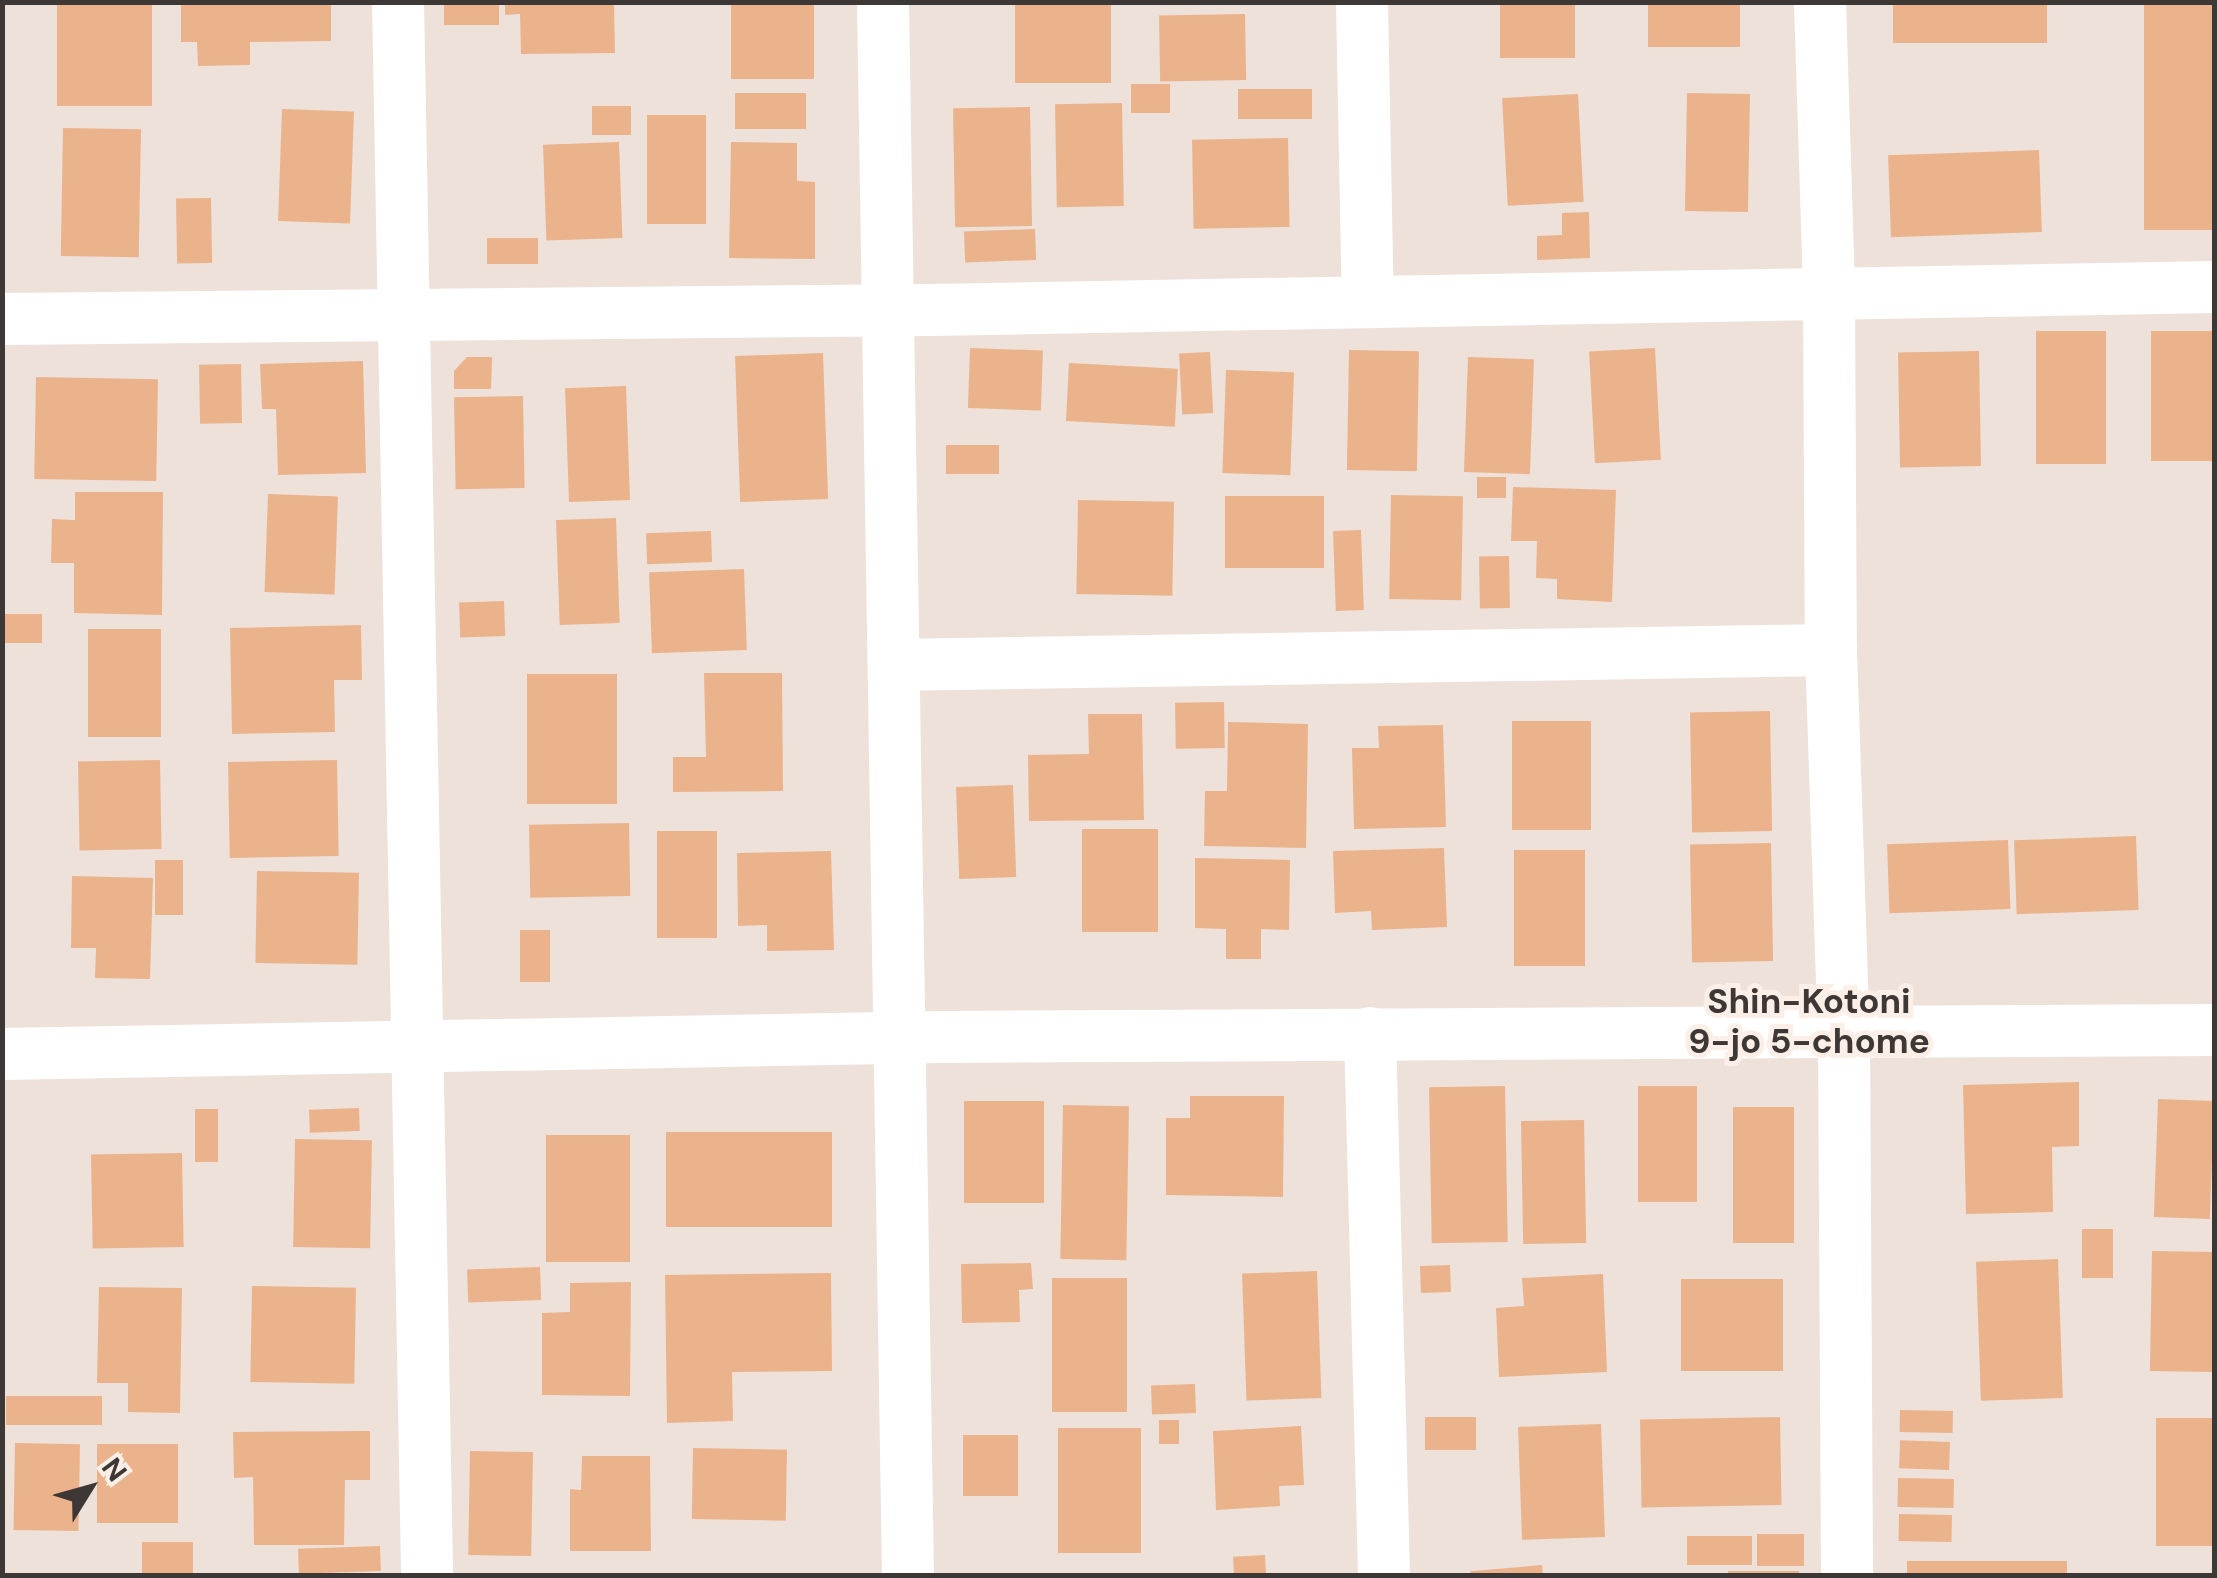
<!DOCTYPE html>
<style>
body{margin:0}
#map{position:relative;width:2217px;height:1578px;overflow:hidden;background:#eee1da;font-family:"DM Sans",sans-serif}
div>[style]{position:absolute}
.building>*{inset:0;background:#eab38c;transform-origin:0 0}
.minor>*{height:52px;margin:-26px;padding:0 26px;transform-origin:26px;border-radius:26px;background:#fff}
span{translate:-50% -50%;white-space:nowrap;text-align:center;line-height:1.15;-webkit-text-stroke:10px #fbefe7;paint-order:stroke}
.neighbourhood-label{font-size:35px;color:#3d3835;font-weight:700}
.frame{position:absolute;inset:0;border:5px solid #3d3835;pointer-events:none}
.north{position:absolute;left:40px;top:1438px;width:100px;height:100px;-webkit-text-stroke:8px #fbefe7;paint-order:stroke;rotate:53deg;font-size:28px;font-weight:700;line-height:40px;text-align:center;color:#3d3835}
.north::after{content:'';display:block;margin:auto;width:35px;height:45px;background:#3d3835;clip-path:polygon(50% 0,100% 100%,50% 72%,0 100%)}
</style>
<div id="map">
<div class="building">
<div style="left:57px;top:2px;width:95px;height:104px"></div>
<div style="clip-path:polygon(181px 2px,331px 2px,331px 41px,250px 42px,250px 65px,198px 66px,197px 42px,181px 42px)"></div>
<div style="left:444px;top:2px;width:55px;height:23px"></div>
<div style="clip-path:polygon(505px 2px,614px 2px,615px 53px,521px 54px,520px 14px,505px 15px)"></div>
<div style="left:731px;top:2px;width:83px;height:77px"></div>
<div style="left:1015px;top:2px;width:96px;height:81px"></div>
<div style="left:1500px;top:2px;width:75px;height:56px"></div>
<div style="left:1648px;top:2px;width:92px;height:45px"></div>
<div style="left:1893px;top:2px;width:154px;height:41px"></div>
<div style="left:2144px;top:2px;width:70px;height:228px"></div>
<div style="left:1245px;top:14px;width:66px;height:86px;rotate:89deg"></div>
<div style="left:1131px;top:84px;width:39px;height:29px"></div>
<div style="left:1312px;top:89px;width:30px;height:74px;rotate:90deg"></div>
<div style="left:806px;top:93px;width:36px;height:71px;rotate:90deg"></div>
<div style="left:1687px;top:93px;width:63px;height:118px;rotate:1deg"></div>
<div style="left:1578px;top:94px;width:108px;height:76px;rotate:87deg"></div>
<div style="left:1122px;top:103px;width:103px;height:67px;rotate:89deg"></div>
<div style="left:592px;top:106px;width:39px;height:29px"></div>
<div style="left:1030px;top:107px;width:119px;height:77px;rotate:89deg"></div>
<div style="left:282px;top:109px;width:72px;height:112px;rotate:2deg"></div>
<div style="left:647px;top:115px;width:59px;height:109px"></div>
<div style="left:63px;top:128px;width:78px;height:128px;rotate:1deg"></div>
<div style="left:1288px;top:138px;width:89px;height:96px;rotate:89deg"></div>
<div style="left:619px;top:142px;width:96px;height:76px;rotate:88deg"></div>
<div style="clip-path:polygon(731px 142px,797px 143px,797px 181px,815px 182px,815px 259px,729px 258px)"></div>
<div style="left:2039px;top:150px;width:82px;height:151px;rotate:88deg"></div>
<div style="left:211px;top:198px;width:65px;height:35px;rotate:89deg"></div>
<div style="clip-path:polygon(1589px 212px,1590px 258px,1537px 260px,1537px 236px,1562px 235px,1562px 213px)"></div>
<div style="left:1035px;top:229px;width:31px;height:71px;rotate:88deg"></div>
<div style="left:538px;top:238px;width:26px;height:51px;rotate:90deg"></div>
<div style="left:2036px;top:331px;width:70px;height:133px"></div>
<div style="left:2214px;top:331px;width:130px;height:63px;rotate:90deg"></div>
<div style="left:970px;top:348px;width:73px;height:60px;rotate:2deg"></div>
<div style="left:1655px;top:348px;width:112px;height:66px;rotate:87deg"></div>
<div style="left:1349px;top:350px;width:70px;height:120px;rotate:1deg"></div>
<div style="left:1979px;top:351px;width:115px;height:81px;rotate:89deg"></div>
<div style="left:1210px;top:352px;width:61px;height:31px;rotate:87deg"></div>
<div style="left:823px;top:353px;width:146px;height:88px;rotate:88deg"></div>
<div style="clip-path:polygon(467px 357px,492px 357px,491px 389px,454px 389px,454px 371px)"></div>
<div style="left:1468px;top:357px;width:66px;height:115px;rotate:2deg"></div>
<div style="clip-path:polygon(363px 361px,366px 473px,278px 475px,276px 409px,262px 409px,260px 364px)"></div>
<div style="left:1069px;top:363px;width:109px;height:58px;rotate:3deg"></div>
<div style="left:241px;top:364px;width:59px;height:42px;rotate:89deg"></div>
<div style="left:1226px;top:370px;width:68px;height:103px;rotate:2deg"></div>
<div style="left:36px;top:377px;width:122px;height:102px;rotate:1deg"></div>
<div style="left:626px;top:386px;width:114px;height:61px;rotate:88deg"></div>
<div style="left:523px;top:396px;width:92px;height:69px;rotate:89deg"></div>
<div style="left:999px;top:445px;width:29px;height:53px;rotate:90deg"></div>
<div style="left:1477px;top:477px;width:29px;height:21px"></div>
<div style="clip-path:polygon(1513px 487px,1616px 490px,1612px 602px,1557px 599px,1557px 579px,1536px 578px,1537px 541px,1511px 541px)"></div>
<div style="clip-path:polygon(75px 492px,163px 492px,162px 615px,74px 613px,74px 563px,51px 563px,52px 519px,75px 520px)"></div>
<div style="left:268px;top:494px;width:70px;height:98px;rotate:2deg"></div>
<div style="left:1391px;top:495px;width:72px;height:104px;rotate:1deg"></div>
<div style="left:1225px;top:496px;width:99px;height:72px"></div>
<div style="left:1078px;top:500px;width:96px;height:94px;rotate:1deg"></div>
<div style="left:616px;top:518px;width:105px;height:60px;rotate:88deg"></div>
<div style="left:1361px;top:530px;width:80px;height:28px;rotate:88deg"></div>
<div style="left:711px;top:531px;width:31px;height:65px;rotate:88deg"></div>
<div style="left:1509px;top:556px;width:52px;height:30px;rotate:89deg"></div>
<div style="left:744px;top:569px;width:81px;height:95px;rotate:88deg"></div>
<div style="left:504px;top:601px;width:35px;height:45px;rotate:88deg"></div>
<div style="left:2px;top:614px;width:40px;height:29px"></div>
<div style="clip-path:polygon(361px 625px,362px 680px,334px 680px,335px 732px,232px 734px,230px 628px)"></div>
<div style="left:161px;top:629px;width:108px;height:73px;rotate:90deg"></div>
<div style="clip-path:polygon(704px 673px,782px 673px,783px 791px,673px 792px,673px 757px,706px 757px)"></div>
<div style="left:527px;top:674px;width:90px;height:130px"></div>
<div style="left:1224px;top:702px;width:46px;height:49px;rotate:89deg"></div>
<div style="left:1770px;top:711px;width:120px;height:80px;rotate:89deg"></div>
<div style="clip-path:polygon(1088px 714px,1142px 714px,1144px 820px,1029px 821px,1028px 755px,1089px 754px)"></div>
<div style="left:1512px;top:721px;width:79px;height:109px"></div>
<div style="clip-path:polygon(1228px 722px,1308px 724px,1306px 848px,1204px 846px,1205px 791px,1227px 791px)"></div>
<div style="clip-path:polygon(1443px 725px,1446px 827px,1354px 829px,1352px 748px,1379px 748px,1378px 726px)"></div>
<div style="left:160px;top:760px;width:89px;height:82px;rotate:89deg"></div>
<div style="left:337px;top:760px;width:96px;height:109px;rotate:89deg"></div>
<div style="left:1013px;top:785px;width:92px;height:57px;rotate:88deg"></div>
<div style="left:629px;top:823px;width:73px;height:100px;rotate:89deg"></div>
<div style="left:1082px;top:829px;width:76px;height:103px"></div>
<div style="left:657px;top:831px;width:60px;height:107px"></div>
<div style="left:2136px;top:836px;width:74px;height:122px;rotate:88deg"></div>
<div style="left:2008px;top:840px;width:69px;height:121px;rotate:88deg"></div>
<div style="left:1771px;top:843px;width:118px;height:81px;rotate:89deg"></div>
<div style="clip-path:polygon(1444px 848px,1447px 927px,1372px 930px,1371px 911px,1335px 913px,1333px 851px)"></div>
<div style="left:1514px;top:850px;width:71px;height:116px"></div>
<div style="clip-path:polygon(831px 851px,834px 950px,767px 951px,767px 925px,738px 926px,737px 853px)"></div>
<div style="clip-path:polygon(1195px 858px,1290px 860px,1289px 930px,1261px 929px,1261px 959px,1226px 959px,1226px 929px,1195px 928px)"></div>
<div style="left:155px;top:860px;width:28px;height:55px"></div>
<div style="left:257px;top:871px;width:102px;height:92px;rotate:1deg"></div>
<div style="clip-path:polygon(72px 876px,153px 878px,150px 979px,95px 978px,96px 948px,71px 948px)"></div>
<div style="left:550px;top:930px;width:52px;height:30px;rotate:90deg"></div>
<div style="clip-path:polygon(2079px 1082px,2079px 1146px,2052px 1147px,2053px 1212px,1966px 1214px,1963px 1085px)"></div>
<div style="left:1505px;top:1086px;width:156px;height:76px;rotate:89deg"></div>
<div style="left:1638px;top:1086px;width:59px;height:116px"></div>
<div style="clip-path:polygon(1190px 1096px,1284px 1096px,1283px 1197px,1166px 1195px,1166px 1118px,1190px 1118px)"></div>
<div style="left:2158px;top:1099px;width:56px;height:118px;rotate:2deg"></div>
<div style="left:964px;top:1101px;width:80px;height:102px"></div>
<div style="left:1063px;top:1105px;width:66px;height:154px;rotate:1deg"></div>
<div style="left:1733px;top:1107px;width:61px;height:136px"></div>
<div style="left:359px;top:1108px;width:23px;height:50px;rotate:88deg"></div>
<div style="left:195px;top:1109px;width:23px;height:53px"></div>
<div style="left:1584px;top:1120px;width:123px;height:63px;rotate:89deg"></div>
<div style="left:666px;top:1132px;width:166px;height:95px"></div>
<div style="left:546px;top:1135px;width:84px;height:127px"></div>
<div style="left:295px;top:1139px;width:77px;height:108px;rotate:1deg"></div>
<div style="left:182px;top:1153px;width:94px;height:91px;rotate:89deg"></div>
<div style="left:2113px;top:1229px;width:49px;height:31px;rotate:90deg"></div>
<div style="left:2152px;top:1251px;width:62px;height:120px;rotate:1deg"></div>
<div style="left:2058px;top:1259px;width:139px;height:82px;rotate:88deg"></div>
<div style="clip-path:polygon(1031px 1263px,1033px 1289px,1019px 1290px,1020px 1322px,962px 1323px,961px 1264px)"></div>
<div style="left:1450px;top:1265px;width:27px;height:30px;rotate:88deg"></div>
<div style="left:540px;top:1267px;width:33px;height:73px;rotate:88deg"></div>
<div style="left:1317px;top:1271px;width:127px;height:75px;rotate:88deg"></div>
<div style="clip-path:polygon(831px 1273px,832px 1371px,732px 1372px,733px 1421px,667px 1423px,665px 1275px)"></div>
<div style="clip-path:polygon(1603px 1274px,1607px 1372px,1499px 1377px,1496px 1308px,1524px 1306px,1522px 1278px)"></div>
<div style="left:1052px;top:1278px;width:75px;height:134px"></div>
<div style="left:1681px;top:1279px;width:102px;height:92px"></div>
<div style="clip-path:polygon(631px 1282px,630px 1396px,542px 1395px,542px 1313px,570px 1312px,570px 1283px)"></div>
<div style="left:252px;top:1286px;width:104px;height:96px;rotate:1deg"></div>
<div style="clip-path:polygon(99px 1287px,182px 1288px,180px 1413px,128px 1412px,128px 1383px,97px 1383px)"></div>
<div style="left:1195px;top:1384px;width:29px;height:44px;rotate:88deg"></div>
<div style="left:102px;top:1396px;width:29px;height:96px;rotate:90deg"></div>
<div style="left:1900px;top:1410px;width:53px;height:22px;rotate:1deg"></div>
<div style="left:1425px;top:1417px;width:51px;height:33px"></div>
<div style="left:1780px;top:1417px;width:88px;height:140px;rotate:89deg"></div>
<div style="left:2156px;top:1418px;width:58px;height:128px"></div>
<div style="left:1159px;top:1420px;width:20px;height:24px"></div>
<div style="left:1601px;top:1424px;width:113px;height:83px;rotate:88deg"></div>
<div style="clip-path:polygon(1301px 1426px,1304px 1485px,1279px 1486px,1280px 1506px,1216px 1510px,1213px 1431px)"></div>
<div style="left:1058px;top:1428px;width:83px;height:125px"></div>
<div style="clip-path:polygon(370px 1431px,370px 1480px,345px 1480px,344px 1545px,254px 1545px,253px 1477px,234px 1478px,233px 1432px)"></div>
<div style="left:963px;top:1435px;width:55px;height:61px"></div>
<div style="left:1950px;top:1442px;width:28px;height:50px;rotate:92deg"></div>
<div style="left:15px;top:1443px;width:65px;height:87px;rotate:1deg"></div>
<div style="left:97px;top:1444px;width:81px;height:79px"></div>
<div style="left:693px;top:1448px;width:94px;height:71px;rotate:1deg"></div>
<div style="left:470px;top:1451px;width:63px;height:104px;rotate:1deg"></div>
<div style="clip-path:polygon(582px 1456px,650px 1456px,651px 1551px,570px 1551px,570px 1489px,581px 1490px)"></div>
<div style="left:1898px;top:1478px;width:56px;height:29px;rotate:1deg"></div>
<div style="left:1899px;top:1514px;width:53px;height:27px;rotate:1deg"></div>
<div style="left:1757px;top:1534px;width:47px;height:32px"></div>
<div style="left:1687px;top:1536px;width:65px;height:29px"></div>
<div style="left:193px;top:1542px;width:32px;height:51px;rotate:90deg"></div>
<div style="left:380px;top:1546px;width:25px;height:82px;rotate:88deg"></div>
<div style="left:1265px;top:1555px;width:21px;height:32px;rotate:87deg"></div>
<div style="left:2067px;top:1561px;width:15px;height:160px;rotate:90deg"></div>
<div style="left:1542px;top:1565px;width:11px;height:72px;rotate:85deg"></div>
<div style="left:1728px;top:1571px;width:71px;height:5px"></div>
</div>
<div class="minor">
<div style="left:398px;top:2px;width:1574px;rotate:88.94deg"></div>
<div style="left:883px;top:2px;width:1574px;rotate:89.09deg"></div>
<div style="left:1362px;top:2px;width:300px;rotate:88.9deg"></div>
<div style="left:1820px;top:2px;width:292px;rotate:88.2deg"></div>
<div style="left:1829px;top:294px;width:356px;rotate:89.7deg"></div>
<div style="left:1831px;top:650px;width:383px;rotate:88.1deg"></div>
<div style="left:1844px;top:1033px;width:543px;rotate:89.68deg"></div>
<div style="left:2px;top:319px;width:929px;rotate:-0.56deg"></div>
<div style="left:931px;top:310px;width:1283px;rotate:-1.03deg"></div>
<div style="left:894px;top:665px;width:937px;rotate:-0.92deg"></div>
<div style="left:1370px;top:1033px;width:543px;rotate:88.52deg"></div>
<div style="left:2px;top:1054px;width:941px;rotate:-1.03deg"></div>
<div style="left:943px;top:1037px;width:1271px;rotate:-0.32deg"></div>
</div>
<div class="neighbourhood-label">
<span style="left:1809px;top:1021px">Shin-Kotoni<br>9-jo 5-chome</span>
</div>
<div class="frame"></div>
<div class="north">N</div>
</div>
